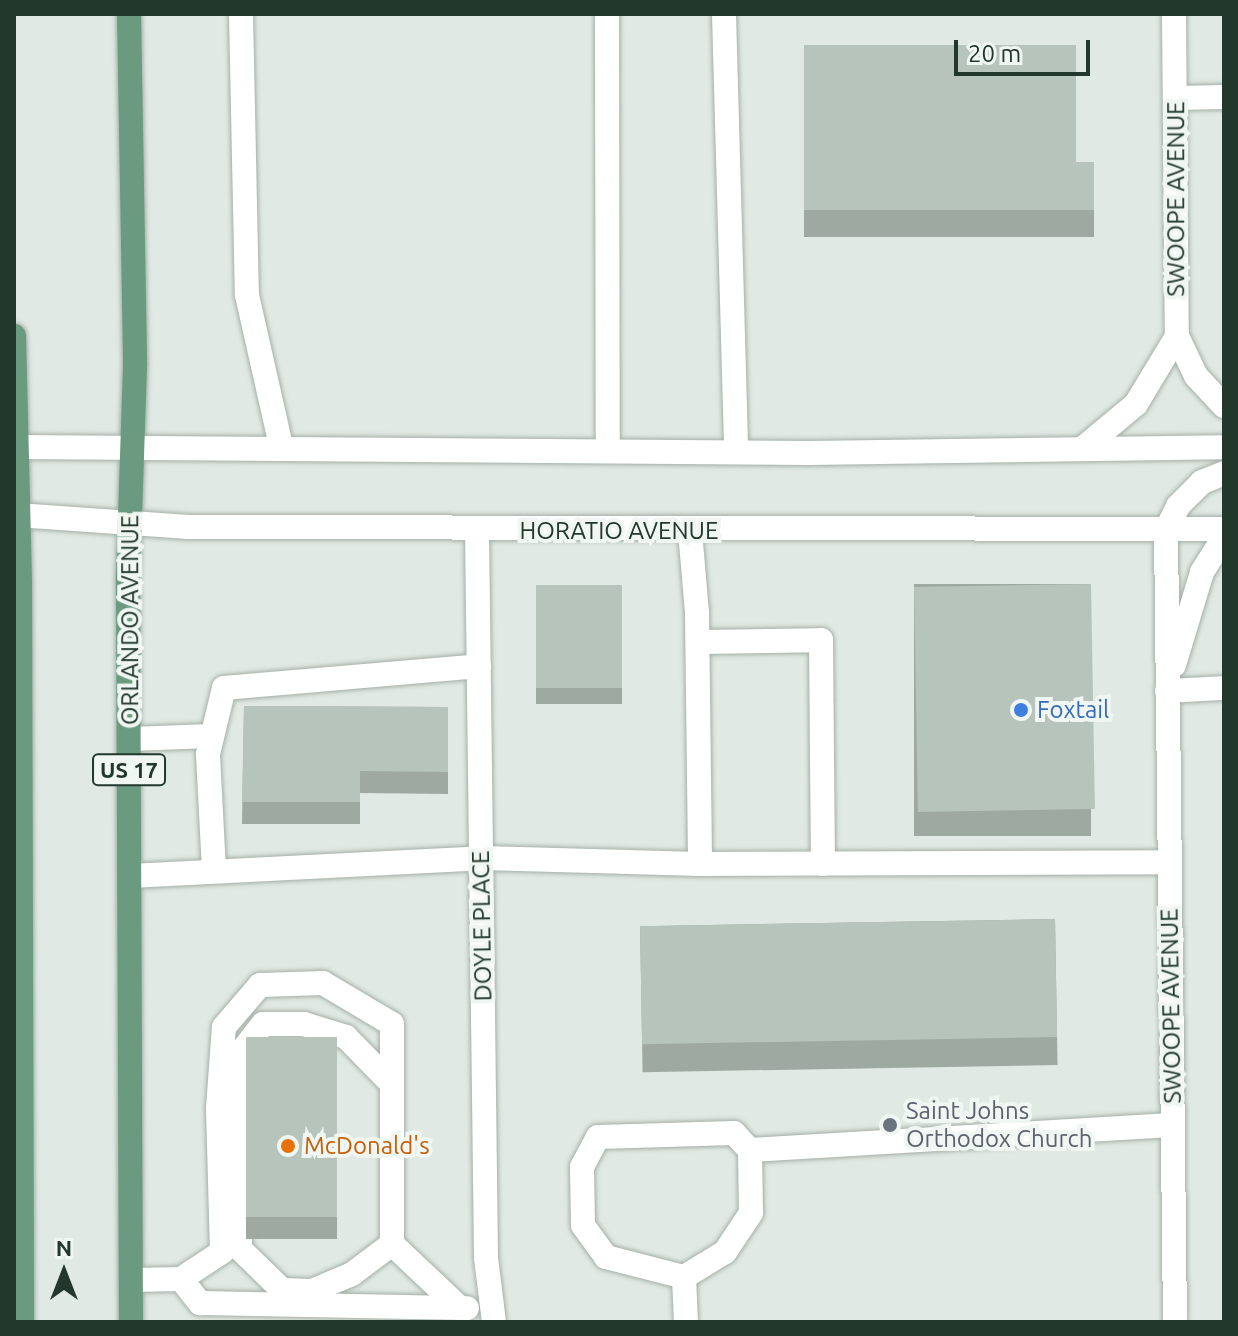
<!DOCTYPE html>
<style>
body{margin:0}
#map{position:relative;width:1238px;height:1336px;overflow:hidden;background:#e0e9e3;font-family:Ubuntu,sans-serif}
div>[style]{position:absolute}
.roads{filter:drop-shadow(0 0 2px #a4b0a8) drop-shadow(0 0 2px #a4b0a8)}
.service>*{height:24px;margin:-12px;padding:0 12px;transform-origin:12px;border-radius:12px;background:#fff}
.minor>*{height:24px;margin:-12px;padding:0 12px;transform-origin:12px;border-radius:12px;background:#fff}
.tertiary>*{height:24px;margin:-12px;padding:0 12px;transform-origin:12px;border-radius:12px;background:#fff}
.secondary>*{height:24px;margin:-12px;padding:0 12px;transform-origin:12px;border-radius:12px;background:#fff}
.primary>*{height:24px;margin:-12px;padding:0 12px;transform-origin:12px;border-radius:12px;background:#6a9a80}
.wall>*{inset:0;background:#9da9a1;transform-origin:0 0}
.building>*{inset:0;background:#b6c4bb;transform-origin:0 0}
.dots>*{width:22px;height:22px;translate:-50% -50%;box-sizing:border-box;border:4px solid #f0f6f2;border-radius:50%}
span{translate:-50% -50%;white-space:nowrap;text-align:center;line-height:1.15;-webkit-text-stroke:8px #f0f6f2;paint-order:stroke}
.shield-label span{padding:2px 6px;background:#f0f6f2;border:2px solid;border-radius:6px;-webkit-text-stroke-width:0}
.shield-label{font-size:22px;color:#23382c;font-weight:700}
.street-label{font-size:24px;color:#23382c}
.shop-label{font-size:24px;color:#366cbe}
.left{translate:0 -50%;text-align:left}
.worship-label{font-size:24px;color:#5b616d}
.food-label{font-size:24px;color:#c56008}
.frame{position:absolute;inset:0;border:16px solid #23382c;pointer-events:none}
.north{position:absolute;left:24px;top:1232px;width:80px;height:80px;-webkit-text-stroke:6px #f0f6f2;paint-order:stroke;rotate:0deg;font-size:22px;font-weight:700;line-height:32px;text-align:center;color:#23382c}
.north::after{content:'';display:block;margin:auto;width:28px;height:36px;background:#23382c;clip-path:polygon(50% 0,100% 100%,50% 72%,0 100%)}
.scale{position:absolute;left:954px;top:40px;width:136px;height:36px;box-sizing:border-box;border:4px solid #23382c;border-top:0;padding-left:10px;font-size:24px;line-height:28px;white-space:nowrap;color:#23382c;-webkit-text-stroke:6px #f0f6f2;paint-order:stroke}
</style>
<div id="map">
<div class="roads">
<div class="service">
<div style="left:241px;top:14px;width:281px;rotate:88.8deg"></div>
<div style="left:247px;top:295px;width:155px;rotate:77.3deg"></div>
<div style="left:607px;top:14px;width:436px;rotate:89.9deg"></div>
<div style="left:724px;top:14px;width:437px;rotate:88.4deg"></div>
<div style="left:1175px;top:98px;width:49px;rotate:-1.2deg"></div>
<div style="left:477px;top:530px;width:728px;rotate:89.29deg"></div>
<div style="left:486px;top:1258px;width:64px;rotate:82.9deg"></div>
<div style="left:690px;top:531px;width:82px;rotate:85.1deg"></div>
<div style="left:697px;top:613px;width:251px;rotate:89.3deg"></div>
<div style="left:700px;top:864px;width:469px;rotate:-0.2deg"></div>
<div style="left:698px;top:642px;width:123px;rotate:-0.9deg"></div>
<div style="left:821px;top:640px;width:224px;rotate:89.5deg"></div>
<div style="left:1167px;top:691px;width:57px;rotate:-3deg"></div>
<div style="left:129px;top:739px;width:83px;rotate:-2.1deg"></div>
<div style="left:214px;top:870px;width:116px;rotate:-93deg"></div>
<div style="left:208px;top:754px;width:68px;rotate:-76.4deg"></div>
<div style="left:224px;top:688px;width:256px;rotate:-4.9deg"></div>
<div style="left:130px;top:876px;width:352px;rotate:-2.9deg"></div>
<div style="left:482px;top:858px;width:218px;rotate:1.6deg"></div>
<div style="left:392px;top:1084px;width:66px;rotate:-134.4deg"></div>
<div style="left:346px;top:1037px;width:44px;rotate:-162.8deg"></div>
<div style="left:304px;top:1024px;width:41px;rotate:180deg"></div>
<div style="left:263px;top:1024px;width:37px;rotate:128deg"></div>
<div style="left:240px;top:1053px;width:196px;rotate:90deg"></div>
<div style="left:240px;top:1249px;width:59px;rotate:44.3deg"></div>
<div style="left:282px;top:1290px;width:30px;rotate:2deg"></div>
<div style="left:312px;top:1291px;width:43px;rotate:-23deg"></div>
<div style="left:352px;top:1274px;width:50px;rotate:-36.9deg"></div>
<div style="left:734px;top:1133px;width:23px;rotate:47deg"></div>
<div style="left:750px;top:1150px;width:63px;rotate:89.1deg"></div>
<div style="left:751px;top:1213px;width:47px;rotate:123.7deg"></div>
<div style="left:725px;top:1252px;width:48px;rotate:148.6deg"></div>
<div style="left:684px;top:1277px;width:81px;rotate:-165.6deg"></div>
<div style="left:606px;top:1257px;width:39px;rotate:-126deg"></div>
<div style="left:583px;top:1225px;width:58px;rotate:-91deg"></div>
<div style="left:582px;top:1167px;width:34px;rotate:-62deg"></div>
<div style="left:598px;top:1137px;width:136px;rotate:-1.7deg"></div>
<div style="left:750px;top:1150px;width:423px;rotate:-3.4deg"></div>
<div style="left:684px;top:1277px;width:45px;rotate:87.5deg"></div>
<div style="left:181px;top:1279px;width:31px;rotate:52deg"></div>
<div style="left:200px;top:1303px;width:267px;rotate:1.1deg"></div>
<div style="left:131px;top:1280px;width:50px;rotate:-1.1deg"></div>
<div style="left:181px;top:1279px;width:49px;rotate:-33.4deg"></div>
<div style="left:222px;top:1252px;width:144px;rotate:-91.6deg"></div>
<div style="left:218px;top:1108px;width:81px;rotate:-85.8deg"></div>
<div style="left:224px;top:1027px;width:55px;rotate:-49.4deg"></div>
<div style="left:260px;top:985px;width:63px;rotate:-1.8deg"></div>
<div style="left:323px;top:983px;width:80px;rotate:30.7deg"></div>
<div style="left:392px;top:1024px;width:220px;rotate:90deg"></div>
<div style="left:392px;top:1244px;width:93px;rotate:43.3deg"></div>
</div>
<div class="minor">
<div style="left:1166px;top:530px;width:792px;rotate:89.35deg"></div>
<div style="left:1174px;top:665px;width:97px;rotate:-73.2deg"></div>
<div style="left:1202px;top:572px;width:41px;rotate:-57.8deg"></div>
</div>
<div class="tertiary">
<div style="left:1174px;top:14px;width:322px;rotate:89.5deg"></div>
<div style="left:1177px;top:336px;width:44px;rotate:64.6deg"></div>
<div style="left:1196px;top:376px;width:41px;rotate:47deg"></div>
<div style="left:1082px;top:449px;width:70px;rotate:-39.8deg"></div>
<div style="left:1136px;top:404px;width:79px;rotate:-58.9deg"></div>
</div>
<div class="secondary">
<div style="left:16px;top:447px;width:793px;rotate:0.43deg"></div>
<div style="left:809px;top:453px;width:415px;rotate:-0.8deg"></div>
<div style="left:18px;top:515px;width:170px;rotate:4deg"></div>
<div style="left:188px;top:527px;width:1036px;rotate:0.11deg"></div>
<div style="left:1166px;top:530px;width:27px;rotate:-63deg"></div>
<div style="left:1178px;top:506px;width:34px;rotate:-45deg"></div>
<div style="left:1202px;top:482px;width:24px;rotate:-22deg"></div>
</div>
<div class="primary">
<div style="left:129px;top:14px;width:352px;rotate:89deg"></div>
<div style="left:135px;top:366px;width:216px;rotate:91.9deg"></div>
<div style="left:128px;top:582px;width:740px;rotate:89.77deg"></div>
<div style="left:14px;top:336px;width:248px;rotate:88.6deg"></div>
<div style="left:20px;top:584px;width:738px;rotate:89.84deg"></div>
</div>
</div>
<div class="wall">
<div style="clip-path:polygon(804px 45px,1076px 162px,1094px 162px,1094px 237px,804px 237px)"></div>
<div style="left:1091px;top:584px;width:252px;height:177px;rotate:90deg"></div>
<div style="left:536px;top:585px;width:86px;height:119px"></div>
<div style="clip-path:polygon(244px 706px,448px 707px,448px 794px,360px 793px,360px 824px,242px 824px)"></div>
<div style="left:1055px;top:919px;width:146px;height:415px;rotate:89deg"></div>
<div style="left:246px;top:1037px;width:91px;height:202px"></div>
</div>
<div class="building">
<div style="clip-path:polygon(804px 45px,1076px 45px,1076px 162px,1094px 162px,1094px 210px,804px 210px)"></div>
<div style="left:1091px;top:584px;width:225px;height:177px;rotate:89deg"></div>
<div style="left:536px;top:585px;width:86px;height:103px"></div>
<div style="clip-path:polygon(244px 706px,448px 707px,448px 772px,360px 771px,360px 802px,242px 802px)"></div>
<div style="left:1055px;top:919px;width:118px;height:415px;rotate:89deg"></div>
<div style="left:246px;top:1037px;width:91px;height:180px"></div>
</div>
<div class="dots">
<div style="left:1021px;top:710px;background:#3f7fe0"></div>
<div style="left:890px;top:1125px;background:#6b7280"></div>
<div style="left:288px;top:1146px;background:#e8710a"></div>
</div>
<div class="shield-label">
<span style="left:129px;top:770px">US 17</span>
</div>
<div class="street-label">
<span style="left:1176px;top:199px;rotate:-90deg">SWOOPE AVENUE</span>
<span style="left:619px;top:531px">HORATIO AVENUE</span>
<span style="left:130px;top:620px;rotate:-90deg">ORLANDO AVENUE</span>
<span style="left:482px;top:926px;rotate:-91deg">DOYLE PLACE</span>
<span style="left:1171px;top:1006px;rotate:-91deg">SWOOPE AVENUE</span>
</div>
<div class="shop-label">
<span class="left" style="left:1037px;top:710px">Foxtail</span>
</div>
<div class="worship-label">
<span class="left" style="left:906px;top:1125px">Saint Johns<br>Orthodox Church</span>
</div>
<div class="food-label">
<span class="left" style="left:304px;top:1146px">McDonald's</span>
</div>
<div class="frame"></div>
<div class="north">N</div>
<div class="scale">20 m</div>
</div>
